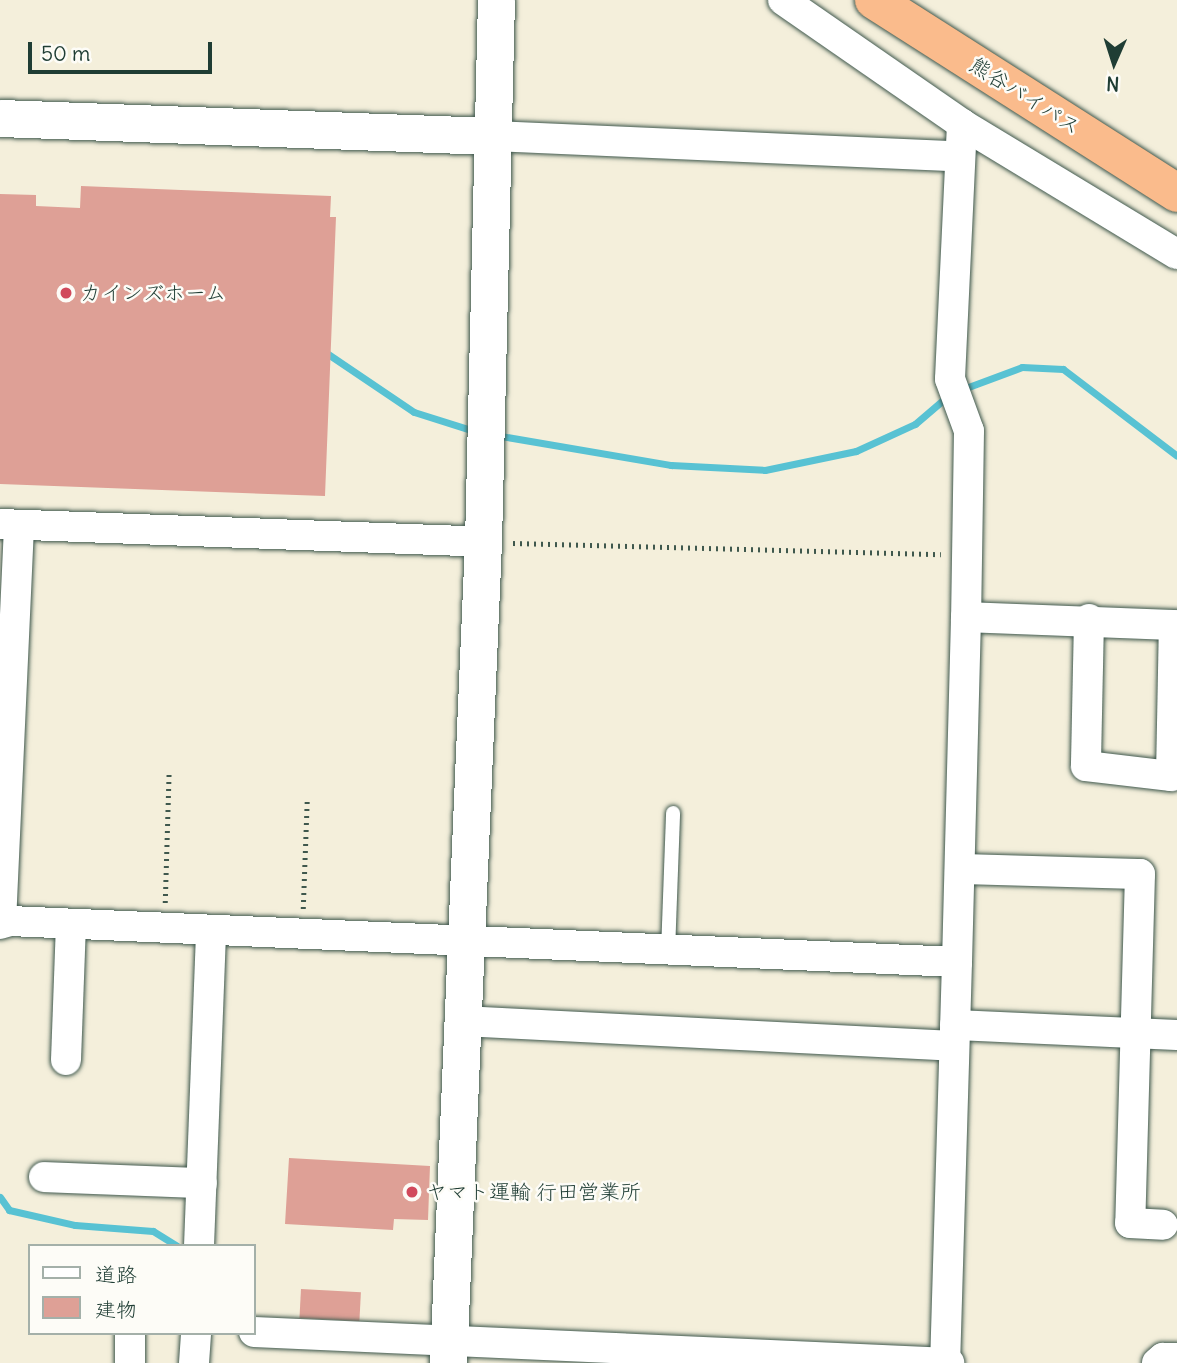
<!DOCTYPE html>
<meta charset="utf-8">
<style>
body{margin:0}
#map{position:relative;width:1177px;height:1363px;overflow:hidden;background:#f4efdb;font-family:Delius,"Klee One",sans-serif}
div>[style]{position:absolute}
.stream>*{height:7px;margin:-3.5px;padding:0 3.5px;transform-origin:3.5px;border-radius:3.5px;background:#58c2d3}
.building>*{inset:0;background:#dea096;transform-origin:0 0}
.path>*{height:4.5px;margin-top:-2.25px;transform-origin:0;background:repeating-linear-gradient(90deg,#3f584d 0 2px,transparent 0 7px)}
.roads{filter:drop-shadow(0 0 2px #3f584d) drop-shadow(0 0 2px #3f584d)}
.service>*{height:14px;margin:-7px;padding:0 7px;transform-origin:7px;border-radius:7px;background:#fff}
.minor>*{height:30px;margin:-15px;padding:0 15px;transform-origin:15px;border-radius:15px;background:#fff}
.tertiary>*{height:37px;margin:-18.5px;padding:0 18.5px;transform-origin:18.5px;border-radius:18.5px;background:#fff}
.trunk>*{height:38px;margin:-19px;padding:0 19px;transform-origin:19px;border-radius:19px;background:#fabb8c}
.dots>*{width:19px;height:19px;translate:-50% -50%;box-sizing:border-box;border:4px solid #fdfcf7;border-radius:50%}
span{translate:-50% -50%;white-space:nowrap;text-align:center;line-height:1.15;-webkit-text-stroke:5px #fdfcf7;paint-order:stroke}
.street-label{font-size:21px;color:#1f3d34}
.poi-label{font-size:21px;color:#1f3d34}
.left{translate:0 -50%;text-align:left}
.legend{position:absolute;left:28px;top:1244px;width:228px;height:91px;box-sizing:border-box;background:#fdfcf7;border:2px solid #a4b0a9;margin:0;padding:9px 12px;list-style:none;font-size:21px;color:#1f3d34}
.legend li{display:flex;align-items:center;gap:14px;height:35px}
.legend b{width:35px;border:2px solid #a4b0a9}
.north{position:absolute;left:1079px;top:28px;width:70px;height:70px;-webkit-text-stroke:5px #fdfcf7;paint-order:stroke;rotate:183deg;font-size:19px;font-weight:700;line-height:28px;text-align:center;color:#1f3d34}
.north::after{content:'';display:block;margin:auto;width:24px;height:32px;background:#1f3d34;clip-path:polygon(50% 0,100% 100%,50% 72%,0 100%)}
.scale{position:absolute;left:28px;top:42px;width:184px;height:32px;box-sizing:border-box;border:4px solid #1f3d34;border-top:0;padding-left:9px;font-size:21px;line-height:24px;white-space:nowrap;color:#1f3d34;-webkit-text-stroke:5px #fdfcf7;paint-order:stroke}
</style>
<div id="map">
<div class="stream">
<div style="left:325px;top:352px;width:107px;rotate:34deg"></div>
<div style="left:414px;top:412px;width:66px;rotate:17.6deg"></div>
<div style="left:963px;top:389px;width:63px;rotate:-20.4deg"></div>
<div style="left:1022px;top:367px;width:41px;rotate:2.8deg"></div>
<div style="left:1063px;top:369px;width:143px;rotate:37.3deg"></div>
<div style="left:495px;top:435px;width:179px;rotate:9.7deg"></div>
<div style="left:671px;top:465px;width:94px;rotate:3deg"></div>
<div style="left:765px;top:470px;width:93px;rotate:-11.8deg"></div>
<div style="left:856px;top:451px;width:65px;rotate:-24.6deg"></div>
<div style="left:915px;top:424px;width:45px;rotate:-40.5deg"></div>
<div style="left:0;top:1197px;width:16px;rotate:55deg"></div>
<div style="left:9px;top:1210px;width:68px;rotate:12.8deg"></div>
<div style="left:75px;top:1225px;width:78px;rotate:4.4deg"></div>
<div style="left:153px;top:1231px;width:28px;rotate:32deg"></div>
</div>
<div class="building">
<div style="clip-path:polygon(81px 186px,331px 196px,330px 217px,336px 217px,325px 496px,0 484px,0 194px,36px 195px,36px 206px,80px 208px)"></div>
<div style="clip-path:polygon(289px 1158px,430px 1166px,428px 1220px,394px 1219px,393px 1230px,285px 1224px)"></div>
<div style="left:301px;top:1289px;width:60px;height:29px;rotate:3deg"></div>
</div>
<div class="path">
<div style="left:513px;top:543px;width:428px;rotate:1.5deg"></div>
<div style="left:165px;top:903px;width:133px;rotate:-88.3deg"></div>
<div style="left:303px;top:909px;width:110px;rotate:-87.9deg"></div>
</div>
<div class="roads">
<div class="service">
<div style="left:668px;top:952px;width:139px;rotate:-87.9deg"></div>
</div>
<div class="minor">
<div style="left:783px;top:0;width:218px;rotate:34.7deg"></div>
<div style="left:962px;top:124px;width:251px;rotate:31.2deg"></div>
<div style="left:962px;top:124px;width:255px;rotate:92.7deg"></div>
<div style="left:950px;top:379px;width:55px;rotate:69.9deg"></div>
<div style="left:969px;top:431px;width:186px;rotate:90.9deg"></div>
<div style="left:491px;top:136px;width:466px;rotate:2.5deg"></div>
<div style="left:0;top:524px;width:483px;rotate:2.1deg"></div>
<div style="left:1089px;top:619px;width:147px;rotate:91.2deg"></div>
<div style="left:1086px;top:766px;width:86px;rotate:6.7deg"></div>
<div style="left:1171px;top:776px;width:151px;rotate:-88.9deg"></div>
<div style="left:960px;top:869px;width:180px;rotate:1.6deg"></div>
<div style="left:1140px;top:874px;width:349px;rotate:91.6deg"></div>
<div style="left:1130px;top:1223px;width:33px;rotate:3deg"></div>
<div style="left:1px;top:923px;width:398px;rotate:-87.4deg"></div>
<div style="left:0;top:924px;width:10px;rotate:-17deg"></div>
<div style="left:10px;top:921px;width:948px;rotate:2.48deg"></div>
<div style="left:957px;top:962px;width:401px;rotate:91.7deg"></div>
<div style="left:957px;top:962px;width:345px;rotate:-88.5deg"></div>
<div style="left:966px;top:617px;width:211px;rotate:2.2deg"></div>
<div style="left:462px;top:1021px;width:492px;rotate:2.9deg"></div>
<div style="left:955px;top:1025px;width:222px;rotate:2.6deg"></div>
<div style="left:66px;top:1060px;width:136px;rotate:-87.9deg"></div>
<div style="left:44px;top:1177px;width:158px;rotate:2.2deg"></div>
<div style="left:199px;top:1246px;width:316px;rotate:-87.8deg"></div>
<div style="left:254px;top:1332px;width:696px;rotate:2.55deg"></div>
<div style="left:130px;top:1333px;width:30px;rotate:90deg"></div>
<div style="left:194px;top:1363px;width:30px;rotate:-86deg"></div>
<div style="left:1157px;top:1363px;width:8px;rotate:-40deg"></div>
<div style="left:1163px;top:1358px;width:14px"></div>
</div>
<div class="tertiary">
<div style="left:0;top:118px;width:491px;rotate:2.1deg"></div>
<div style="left:448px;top:1363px;width:822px;rotate:-87.56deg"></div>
<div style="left:483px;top:542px;width:542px;rotate:-88.63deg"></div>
</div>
<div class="trunk">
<div style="left:874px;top:0;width:359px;rotate:32.5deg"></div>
</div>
</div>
<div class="dots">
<div style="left:66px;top:293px;background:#d1495b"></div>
<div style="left:412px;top:1192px;background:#d1495b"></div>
</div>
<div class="street-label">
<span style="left:1025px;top:96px;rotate:32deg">熊谷バイパス</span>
</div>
<div class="poi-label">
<span class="left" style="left:80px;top:293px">カインズホーム</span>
<span class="left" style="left:426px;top:1192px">ヤマト運輸 行田営業所</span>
</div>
<ul class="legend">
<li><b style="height:9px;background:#fff"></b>道路</li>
<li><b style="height:19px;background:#dea096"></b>建物</li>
</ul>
<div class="north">N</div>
<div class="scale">50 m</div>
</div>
